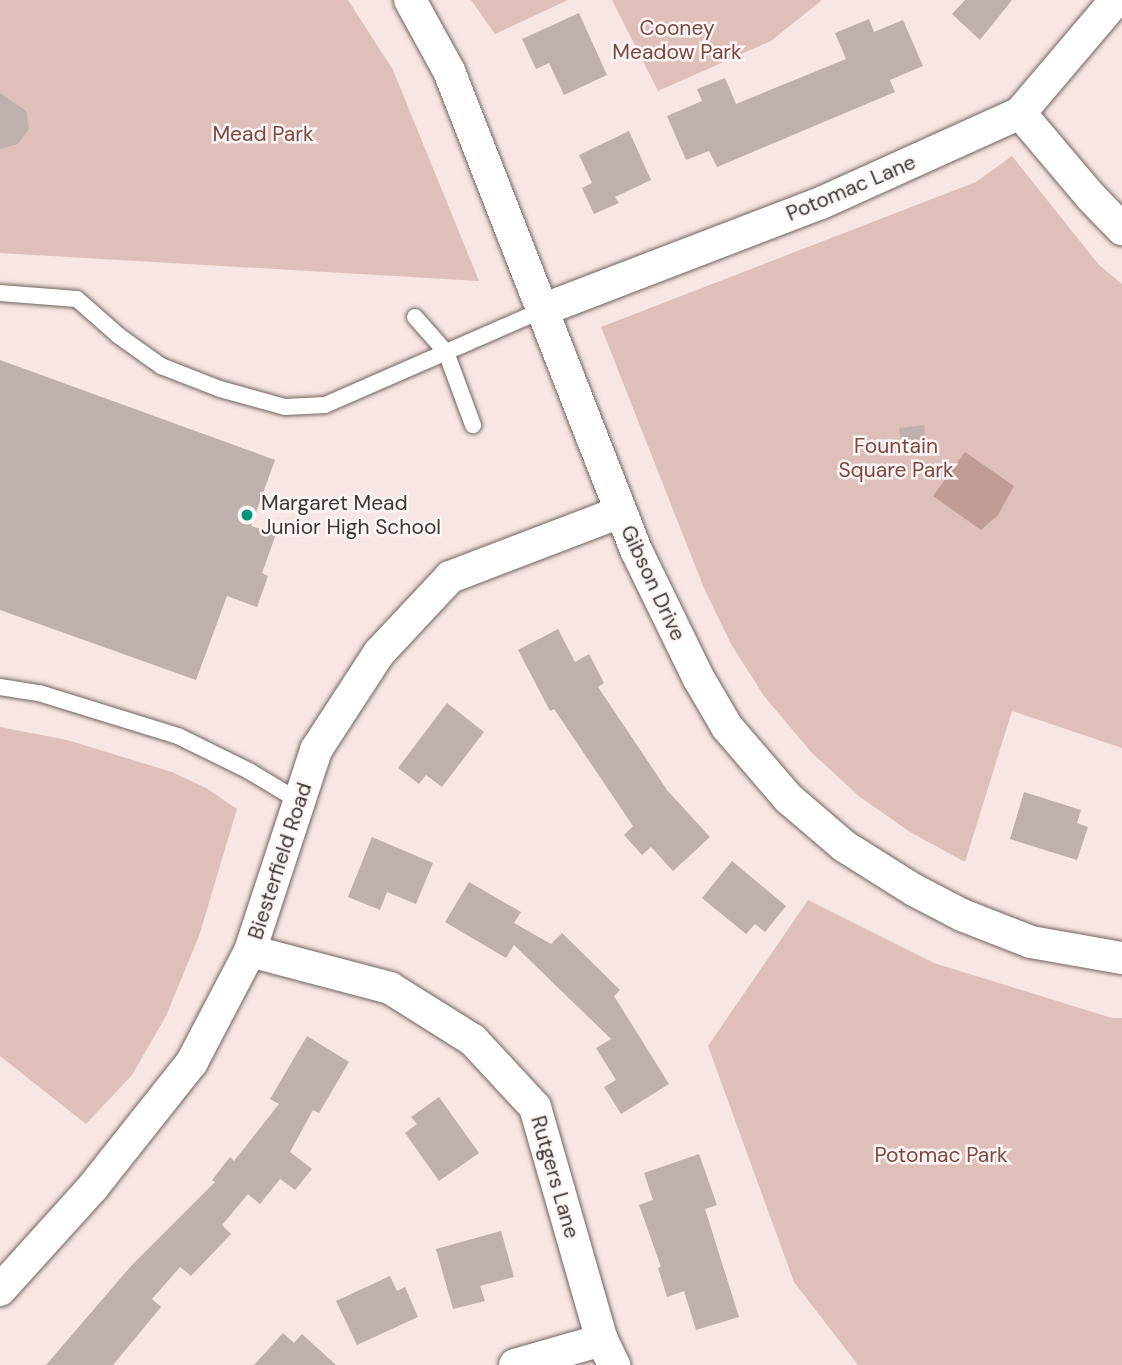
<!DOCTYPE html>
<style>
body{margin:0}
#map{position:relative;width:1122px;height:1365px;overflow:hidden;background:#f7e6e3;font-family:"DM Sans",sans-serif}
div>[style]{position:absolute}
.green>*{inset:0;background:#debfb9}
.water>*{inset:0;background:#c09c95}
.building>*{inset:0;background:#bfb0ad;transform-origin:0 0}
.roads{filter:drop-shadow(0 0 2px #716360) drop-shadow(0 0 2px #716360)}
.lane>*{height:16px;margin:-8px;padding:0 8px;transform-origin:8px;border-radius:8px;background:#fff}
.street>*{height:32px;margin:-16px;padding:0 16px;transform-origin:16px;border-radius:16px;background:#fff}
.dots>*{width:19px;height:19px;translate:-50% -50%;box-sizing:border-box;border:4px solid #fdf6f5;border-radius:50%}
span{translate:-50% -50%;white-space:nowrap;text-align:center;line-height:1.15;-webkit-text-stroke:5px #fdf6f5;paint-order:stroke}
.park-label{font-size:21px;color:#7c473e}
.street-label{font-size:21px;color:#3c3634}
.poi-label{font-size:21px;color:#3c3634}
.left{translate:0 -50%;text-align:left}
</style>
<div id="map">
<div class="green">
<div style="clip-path:polygon(0 0,348px 0,393px 70px,479px 281px,0 253px)"></div>
<div style="clip-path:polygon(471px 0,568px 0,495px 34px)"></div>
<div style="clip-path:polygon(612px 0,822px 0,771px 41px,658px 91px)"></div>
<div style="clip-path:polygon(1012px 156px,1099px 265px,1122px 284px,1122px 748px,1012px 711px,965px 862px,910px 832px,860px 797px,812px 753px,764px 696px,731px 644px,704px 588px,601px 327px,976px 182px)"></div>
<div style="clip-path:polygon(0 727px,67px 740px,172px 772px,206px 788px,237px 809px,199px 936px,166px 1016px,132px 1075px,86px 1124px,0 1056px)"></div>
<div style="clip-path:polygon(808px 900px,934px 963px,1112px 1018px,1122px 1018px,1122px 1365px,858px 1365px,794px 1282px,708px 1046px)"></div>
</div>
<div class="water">
<div style="clip-path:polygon(965px 452px,1014px 486px,998px 515px,981px 530px,933px 496px)"></div>
</div>
<div class="building">
<div style="clip-path:polygon(965px 0,1012px 0,980px 40px,952px 14px)"></div>
<div style="clip-path:polygon(579px 13px,607px 75px,564px 95px,549px 63px,536px 69px,522px 39px)"></div>
<div style="clip-path:polygon(869px 19px,874px 32px,903px 20px,923px 66px,890px 80px,895px 92px,717px 167px,709px 151px,686px 160px,667px 116px,702px 101px,697px 89px,725px 78px,736px 104px,846px 59px,835px 33px)"></div>
<div style="clip-path:polygon(0 93px,26px 111px,29px 129px,18px 144px,0 149px)"></div>
<div style="clip-path:polygon(629px 131px,651px 180px,615px 197px,619px 203px,594px 214px,582px 188px,592px 183px,579px 155px)"></div>
<div style="clip-path:polygon(0 360px,275px 460px,251px 526px,276px 534px,262px 573px,268px 576px,257px 607px,227px 596px,196px 680px,0 610px)"></div>
<div style="left:924px;top:425px;width:23px;height:25px;rotate:83deg"></div>
<div style="clip-path:polygon(558px 629px,575px 662px,589px 654px,604px 683px,598px 687px,667px 790px,710px 837px,673px 871px,651px 847px,642px 855px,624px 835px,633px 826px,554px 709px,550px 711px,518px 650px)"></div>
<div style="clip-path:polygon(447px 703px,484px 732px,442px 787px,426px 775px,419px 784px,398px 768px)"></div>
<div style="clip-path:polygon(1024px 792px,1081px 810px,1077px 823px,1088px 827px,1077px 860px,1010px 839px)"></div>
<div style="clip-path:polygon(372px 837px,433px 863px,416px 904px,387px 892px,380px 910px,348px 897px)"></div>
<div style="clip-path:polygon(732px 861px,786px 906px,765px 932px,755px 924px,746px 934px,702px 898px)"></div>
<div style="clip-path:polygon(469px 882px,521px 912px,514px 923px,551px 944px,562px 933px,620px 990px,614px 996px,669px 1084px,621px 1114px,604px 1087px,616px 1080px,596px 1048px,611px 1039px,514px 945px,506px 958px,445px 922px)"></div>
<div style="clip-path:polygon(307px 1036px,349px 1062px,319px 1113px,313px 1110px,290px 1152px,312px 1169px,295px 1190px,280px 1179px,260px 1204px,248px 1194px,222px 1225px,231px 1234px,191px 1276px,180px 1267px,152px 1299px,161px 1307px,113px 1365px,46px 1365px,131px 1266px,215px 1182px,212px 1180px,230px 1157px,234px 1161px,279px 1104px,270px 1099px)"></div>
<div style="clip-path:polygon(439px 1097px,479px 1153px,439px 1181px,405px 1133px,417px 1124px,411px 1117px)"></div>
<div style="clip-path:polygon(699px 1154px,717px 1205px,705px 1209px,739px 1317px,696px 1330px,684px 1291px,667px 1297px,658px 1268px,661px 1267px,639px 1205px,653px 1200px,644px 1173px)"></div>
<div style="clip-path:polygon(501px 1231px,514px 1277px,480px 1286px,485px 1301px,453px 1309px,436px 1249px)"></div>
<div style="clip-path:polygon(390px 1276px,397px 1291px,405px 1287px,418px 1317px,357px 1345px,336px 1301px)"></div>
<div style="clip-path:polygon(283px 1333px,294px 1343px,302px 1334px,336px 1365px,254px 1365px)"></div>
</div>
<div class="roads">
<div class="lane">
<div style="left:0;top:293px;width:77px;rotate:4.5deg"></div>
<div style="left:77px;top:299px;width:56px;rotate:41.4deg"></div>
<div style="left:119px;top:336px;width:52px;rotate:35.5deg"></div>
<div style="left:161px;top:366px;width:63px;rotate:21.3deg"></div>
<div style="left:220px;top:389px;width:67px;rotate:15.5deg"></div>
<div style="left:285px;top:407px;width:40px;rotate:-2.9deg"></div>
<div style="left:325px;top:405px;width:237px;rotate:-23.6deg"></div>
<div style="left:415px;top:317px;width:47px;rotate:48.5deg"></div>
<div style="left:446px;top:352px;width:78px;rotate:69.7deg"></div>
<div style="left:0;top:687px;width:39px;rotate:9deg"></div>
<div style="left:39px;top:693px;width:145px;rotate:17.2deg"></div>
<div style="left:178px;top:736px;width:79px;rotate:26.2deg"></div>
<div style="left:249px;top:771px;width:58px;rotate:31deg"></div>
</div>
<div class="street">
<div style="left:410px;top:0;width:81px;rotate:61.2deg"></div>
<div style="left:449px;top:71px;width:514px;rotate:68.67deg"></div>
<div style="left:636px;top:550px;width:144px;rotate:64deg"></div>
<div style="left:699px;top:679px;width:56px;rotate:59.7deg"></div>
<div style="left:727px;top:727px;width:94px;rotate:49.3deg"></div>
<div style="left:788px;top:798px;width:74px;rotate:40.6deg"></div>
<div style="left:844px;top:846px;width:83px;rotate:32.2deg"></div>
<div style="left:914px;top:890px;width:54px;rotate:27.5deg"></div>
<div style="left:962px;top:915px;width:74px;rotate:21.4deg"></div>
<div style="left:1031px;top:942px;width:92px;rotate:10deg"></div>
<div style="left:1020px;top:113px;width:110px;rotate:49.8deg"></div>
<div style="left:1091px;top:197px;width:45px;rotate:45.9deg"></div>
<div style="left:542px;top:310px;width:299px;rotate:-21deg"></div>
<div style="left:821px;top:203px;width:218px;rotate:-24.3deg"></div>
<div style="left:1020px;top:113px;width:148px;rotate:-49.7deg"></div>
<div style="left:250px;top:951px;width:145px;rotate:14.8deg"></div>
<div style="left:390px;top:988px;width:98px;rotate:32.1deg"></div>
<div style="left:473px;top:1040px;width:91px;rotate:47.2deg"></div>
<div style="left:535px;top:1107px;width:242px;rotate:74deg"></div>
<div style="left:602px;top:1340px;width:28px;rotate:64deg"></div>
<div style="left:0;top:1290px;width:139px;rotate:-47.9deg"></div>
<div style="left:93px;top:1187px;width:159px;rotate:-51.6deg"></div>
<div style="left:192px;top:1062px;width:125px;rotate:-62.4deg"></div>
<div style="left:250px;top:951px;width:212px;rotate:-71.8deg"></div>
<div style="left:316px;top:750px;width:116px;rotate:-57deg"></div>
<div style="left:379px;top:653px;width:104px;rotate:-46.9deg"></div>
<div style="left:450px;top:577px;width:182px;rotate:-20.9deg"></div>
<div style="left:515px;top:1365px;width:91px;rotate:-16deg"></div>
</div>
</div>
<div class="dots">
<div style="left:247px;top:515px;background:#00927f"></div>
</div>
<div class="park-label">
<span style="left:677px;top:40px">Cooney<br>Meadow Park</span>
<span style="left:263px;top:134px">Mead Park</span>
<span style="left:896px;top:458px">Fountain<br>Square Park</span>
<span style="left:941px;top:1155px">Potomac Park</span>
</div>
<div class="street-label">
<span style="left:851px;top:188px;rotate:-23deg">Potomac Lane</span>
<span style="left:653px;top:583px;rotate:65deg">Gibson Drive</span>
<span style="left:280px;top:861px;rotate:-72deg">Biesterfield Road</span>
<span style="left:555px;top:1177px;rotate:74deg">Rutgers Lane</span>
</div>
<div class="poi-label">
<span class="left" style="left:261px;top:515px">Margaret Mead<br>Junior High School</span>
</div>
</div>
